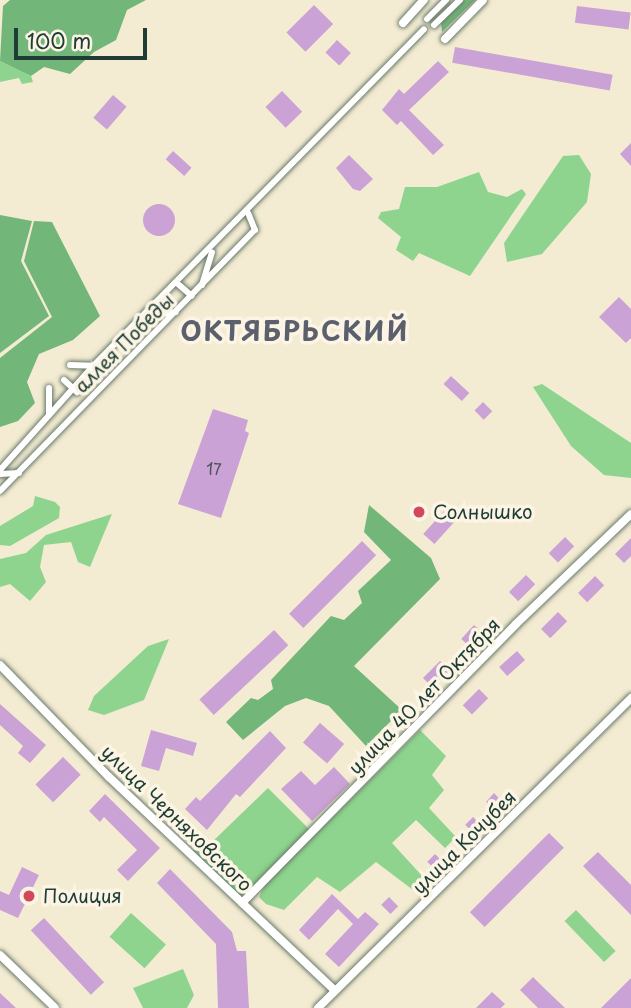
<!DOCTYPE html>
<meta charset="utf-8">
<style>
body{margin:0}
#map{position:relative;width:631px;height:1008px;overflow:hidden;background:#f3ecd2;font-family:"Playpen Sans",sans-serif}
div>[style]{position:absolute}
.green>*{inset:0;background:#8ed48e;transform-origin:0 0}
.forest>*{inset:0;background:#72b679}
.building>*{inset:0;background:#cba2d5;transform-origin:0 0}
.round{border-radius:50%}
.roads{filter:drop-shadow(0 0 2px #697a6b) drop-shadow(0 0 2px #697a6b)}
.pedestrian>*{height:6px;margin:-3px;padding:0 3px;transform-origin:3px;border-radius:3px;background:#fff}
.minor>*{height:8px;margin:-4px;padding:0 4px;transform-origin:4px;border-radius:4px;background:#fff}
.dots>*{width:19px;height:19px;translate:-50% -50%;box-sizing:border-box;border:4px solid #fcf5e5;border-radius:50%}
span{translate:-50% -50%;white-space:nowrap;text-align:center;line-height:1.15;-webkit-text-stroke:7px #fcf5e5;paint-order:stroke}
.number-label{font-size:16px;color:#4a565c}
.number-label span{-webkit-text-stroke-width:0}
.street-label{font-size:19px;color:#1f3d34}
.poi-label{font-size:19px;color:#1f3d34}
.left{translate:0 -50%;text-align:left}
.district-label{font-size:26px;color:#5b606c;font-weight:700;letter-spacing:2px}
.scale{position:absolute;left:14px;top:28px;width:133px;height:32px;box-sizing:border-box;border:4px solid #1f3d34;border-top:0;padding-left:9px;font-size:21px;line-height:24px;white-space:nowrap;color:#1f3d34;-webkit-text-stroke:5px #fcf5e5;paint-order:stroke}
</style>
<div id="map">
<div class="green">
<div style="clip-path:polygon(0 61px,31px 76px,33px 82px,22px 84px,19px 78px,0 82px)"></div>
<div style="clip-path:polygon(579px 155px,591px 174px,587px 202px,542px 254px,507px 262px,504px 243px,563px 156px)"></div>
<div style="clip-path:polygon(479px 172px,488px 192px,507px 197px,522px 189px,526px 194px,470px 276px,419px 253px,413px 261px,396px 250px,401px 237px,378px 218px,381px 212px,399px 209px,405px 187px,437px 187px)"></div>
<div style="clip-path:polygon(542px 384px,631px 443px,631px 478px,604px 475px,571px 446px,533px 387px)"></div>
<div style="clip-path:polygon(35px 496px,55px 502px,60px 507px,59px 518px,10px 546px,0 545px,0 526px,33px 506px)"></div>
<div style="clip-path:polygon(112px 514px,90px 567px,78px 562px,71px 542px,44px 545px,40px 567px,46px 582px,30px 601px,10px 584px,0 587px,0 559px,26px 553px,46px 535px)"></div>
<div style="clip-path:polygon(169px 639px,144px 700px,104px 715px,88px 710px,94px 696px,148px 646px)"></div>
<div style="clip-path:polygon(420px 730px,446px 756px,432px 775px,444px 790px,429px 808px,456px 837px,445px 848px,416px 820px,392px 843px,424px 878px,413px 890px,376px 862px,340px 892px,317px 877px,284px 910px,266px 904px,259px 897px,265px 885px)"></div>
<div style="clip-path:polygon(268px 788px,310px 830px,247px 894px,239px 896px,192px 851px,211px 843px)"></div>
<div style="left:576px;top:910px;width:57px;height:16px;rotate:46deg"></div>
<div style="left:131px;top:913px;width:47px;height:32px;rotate:42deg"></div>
<div style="clip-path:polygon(183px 969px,194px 995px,187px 1008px,143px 1008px,133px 988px)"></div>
</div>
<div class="forest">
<div style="clip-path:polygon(10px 0,146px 0,127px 10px,116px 40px,94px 52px,70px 74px,44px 67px,31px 76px,0 61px,3px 6px)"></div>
<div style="clip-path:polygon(464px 0,475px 0,442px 32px,441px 23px)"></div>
<div style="clip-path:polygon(0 215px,32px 221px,21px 261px,49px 316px,0 353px)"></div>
<div style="clip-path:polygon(34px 221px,52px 222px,100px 316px,73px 340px,39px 354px,27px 382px,35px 403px,18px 421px,0 427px,0 358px,52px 317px,24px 261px)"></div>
<div style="clip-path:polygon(369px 505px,431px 558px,440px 579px,354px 666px,402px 710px,366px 746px,329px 706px,306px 698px,285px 706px,243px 740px,226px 722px,251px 698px,258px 700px,273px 689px,271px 680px,331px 616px,344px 620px,362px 603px,358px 591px,391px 560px,364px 532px)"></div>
</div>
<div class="building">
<div style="left:314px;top:5px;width:27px;height:39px;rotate:45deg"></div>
<div style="left:577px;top:6px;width:54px;height:17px;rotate:7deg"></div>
<div style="left:337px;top:40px;width:19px;height:17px;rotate:43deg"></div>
<div style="left:455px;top:47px;width:160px;height:16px;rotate:10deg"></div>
<div style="clip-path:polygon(438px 61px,449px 72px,409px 110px,444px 145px,433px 155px,401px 121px,397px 125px,382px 110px,399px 89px,404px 94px)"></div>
<div style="left:282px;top:91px;width:29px;height:23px;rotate:46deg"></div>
<div style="left:113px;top:95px;width:18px;height:30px;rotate:41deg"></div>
<div style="clip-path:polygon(631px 143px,631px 166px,620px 154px)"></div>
<div style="left:173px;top:151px;width:25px;height:11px;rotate:42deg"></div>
<div style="clip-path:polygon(349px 155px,373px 179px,360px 191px,353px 189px,336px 168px)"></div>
<div class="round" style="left:143px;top:204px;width:32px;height:32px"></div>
<div style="clip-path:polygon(619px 297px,631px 309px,631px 338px,626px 343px,599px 317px)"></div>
<div style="left:451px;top:376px;width:25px;height:11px;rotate:43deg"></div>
<div style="left:483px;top:402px;width:13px;height:12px;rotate:45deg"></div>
<div style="clip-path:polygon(213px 409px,248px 420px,245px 431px,249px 433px,221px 518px,178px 504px)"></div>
<div style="left:444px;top:511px;width:15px;height:31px;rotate:42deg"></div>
<div style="left:565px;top:537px;width:13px;height:23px;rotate:45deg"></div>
<div style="clip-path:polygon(631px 538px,631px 556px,624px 563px,615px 554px)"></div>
<div style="left:362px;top:541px;width:20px;height:103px;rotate:45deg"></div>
<div style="left:526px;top:575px;width:13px;height:24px;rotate:45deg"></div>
<div style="left:595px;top:576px;width:13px;height:24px;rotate:45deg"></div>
<div style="left:558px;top:612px;width:13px;height:24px;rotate:45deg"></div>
<div style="left:474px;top:625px;width:13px;height:19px;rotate:42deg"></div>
<div style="left:274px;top:630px;width:21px;height:102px;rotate:47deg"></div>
<div style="left:517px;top:651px;width:12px;height:24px;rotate:48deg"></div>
<div style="left:440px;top:661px;width:13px;height:24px;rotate:45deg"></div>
<div style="left:479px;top:689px;width:13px;height:23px;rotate:45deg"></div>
<div style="clip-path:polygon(0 704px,46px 745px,30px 763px,18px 753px,23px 746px,0 725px)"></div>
<div style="left:320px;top:723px;width:32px;height:26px;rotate:41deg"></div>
<div style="clip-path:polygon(151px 730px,197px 743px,193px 756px,166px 748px,159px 771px,141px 766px)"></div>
<div style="clip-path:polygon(270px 731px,286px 748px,240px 797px,236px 794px,207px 830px,185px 809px,196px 797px,200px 801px)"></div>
<div style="left:63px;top:757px;width:25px;height:39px;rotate:45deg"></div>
<div style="clip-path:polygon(334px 767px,350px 784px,312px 821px,281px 789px,301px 771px,315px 785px)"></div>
<div style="clip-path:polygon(494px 793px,503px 803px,495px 810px,486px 802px)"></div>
<div style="clip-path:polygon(105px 794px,160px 848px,128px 881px,117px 870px,137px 850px,104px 817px,100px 822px,89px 811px)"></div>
<div style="left:473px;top:817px;width:13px;height:11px;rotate:45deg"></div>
<div style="left:549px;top:833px;width:21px;height:112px;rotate:45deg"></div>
<div style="clip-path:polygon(598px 852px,631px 885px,631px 915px,583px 866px)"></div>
<div style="left:435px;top:854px;width:13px;height:11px;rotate:45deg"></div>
<div style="clip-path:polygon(22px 867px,39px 875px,18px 918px,0 910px,0 891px,9px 895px)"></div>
<div style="clip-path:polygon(170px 869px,232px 932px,237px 951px,246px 951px,249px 1008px,218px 1008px,216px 944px,157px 883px)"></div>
<div style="clip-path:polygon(332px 894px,358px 919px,365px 912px,379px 924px,339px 967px,325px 954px,353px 924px,338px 909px,309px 940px,299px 930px)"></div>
<div style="left:389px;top:897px;width:13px;height:11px;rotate:45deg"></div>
<div style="left:44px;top:918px;width:88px;height:18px;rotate:47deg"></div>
<div style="clip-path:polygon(533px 977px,541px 985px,565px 1008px,538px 1008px,520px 990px)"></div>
<div style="clip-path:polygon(631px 978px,631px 1008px,601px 1008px)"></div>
<div style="clip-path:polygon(492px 992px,505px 1004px,501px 1008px,476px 1008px)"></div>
<div style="clip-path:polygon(0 993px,16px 1008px,0 1008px)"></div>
</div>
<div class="roads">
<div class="pedestrian">
<div style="left:427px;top:19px;width:27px;rotate:-45deg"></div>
<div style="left:434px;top:25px;width:36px;rotate:-44deg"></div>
<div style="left:178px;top:284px;width:18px;rotate:41deg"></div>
<div style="left:202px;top:285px;width:34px;rotate:-73deg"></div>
<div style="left:145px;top:317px;width:31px;rotate:-9deg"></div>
<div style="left:70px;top:365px;width:23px;rotate:2deg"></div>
<div style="left:64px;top:380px;width:18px;rotate:43deg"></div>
<div style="left:49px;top:415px;width:27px;rotate:-90deg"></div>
<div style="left:0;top:470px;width:140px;rotate:-48.2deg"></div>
<div style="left:93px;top:366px;width:472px;rotate:-45.5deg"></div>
<div style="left:0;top:474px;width:19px;rotate:-3deg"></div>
<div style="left:0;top:491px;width:365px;rotate:-45.7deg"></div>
<div style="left:255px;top:230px;width:18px;rotate:-112deg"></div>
</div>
<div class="minor">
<div style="left:403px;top:23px;width:31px;rotate:-48deg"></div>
<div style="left:445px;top:39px;width:54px;rotate:-45.7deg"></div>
<div style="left:0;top:665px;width:156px;rotate:45.8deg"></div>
<div style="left:109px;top:777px;width:311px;rotate:43.4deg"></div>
<div style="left:242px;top:903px;width:391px;rotate:-45.5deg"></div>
<div style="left:516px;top:624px;width:159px;rotate:-43.7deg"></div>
<div style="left:0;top:955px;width:76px;rotate:43.9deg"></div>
<div style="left:318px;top:1008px;width:441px;rotate:-44.7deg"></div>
</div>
</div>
<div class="dots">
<div style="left:419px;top:512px;background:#d1495b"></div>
<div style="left:29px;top:896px;background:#d1495b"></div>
</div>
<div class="number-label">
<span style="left:214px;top:468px">17</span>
</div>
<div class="street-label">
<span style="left:124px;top:343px;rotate:-45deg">аллея Победы</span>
<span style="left:424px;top:696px;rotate:-46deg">улица 40 лет Октября</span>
<span style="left:177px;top:818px;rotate:44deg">улица Черняховского</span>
<span style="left:464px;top:842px;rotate:-45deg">улица Кочубея</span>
</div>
<div class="poi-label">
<span class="left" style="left:433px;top:512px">Солнышко</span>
<span class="left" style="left:43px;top:896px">Полиция</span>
</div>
<div class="district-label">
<span style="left:295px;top:331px">ОКТЯБРЬСКИЙ</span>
</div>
<div class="scale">100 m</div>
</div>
